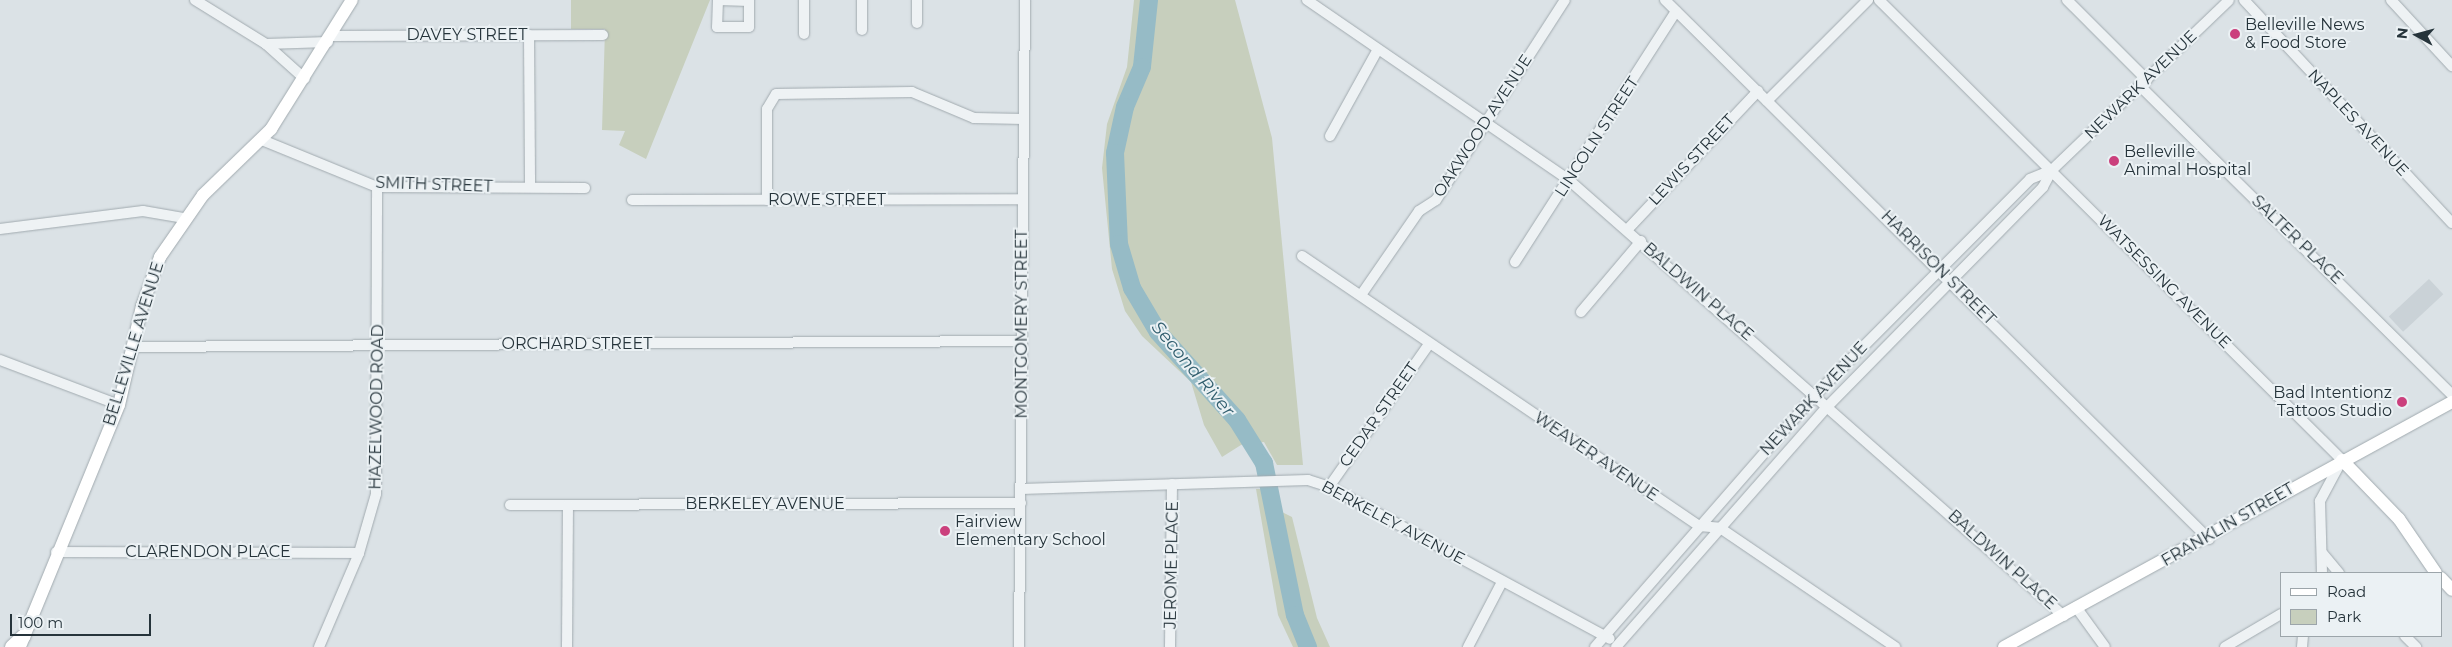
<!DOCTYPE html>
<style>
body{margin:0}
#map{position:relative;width:2452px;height:647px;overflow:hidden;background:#dbe2e6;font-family:Montserrat,sans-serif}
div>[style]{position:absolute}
.built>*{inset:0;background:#cad2d7;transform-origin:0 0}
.green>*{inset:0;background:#c7cfbd}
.river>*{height:18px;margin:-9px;padding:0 9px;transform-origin:9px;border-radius:9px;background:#96bbc6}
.roads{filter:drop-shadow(0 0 1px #a1aaaf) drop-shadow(0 0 1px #a1aaaf)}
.minor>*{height:10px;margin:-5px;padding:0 5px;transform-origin:5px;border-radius:5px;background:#eef2f4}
.major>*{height:12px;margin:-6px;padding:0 6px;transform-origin:6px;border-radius:6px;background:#fff}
.highway>*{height:14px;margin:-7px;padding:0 7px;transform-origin:7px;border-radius:7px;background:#fff}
.dots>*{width:14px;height:14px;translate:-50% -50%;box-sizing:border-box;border:2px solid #ebf1f4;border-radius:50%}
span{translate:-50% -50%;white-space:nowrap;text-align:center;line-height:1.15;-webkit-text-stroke:4px #ebf1f4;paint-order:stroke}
.poi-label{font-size:16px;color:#26343b}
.left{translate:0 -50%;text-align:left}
.right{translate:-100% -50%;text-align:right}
.street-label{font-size:16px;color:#26343b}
.water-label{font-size:18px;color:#315e6e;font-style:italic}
.legend{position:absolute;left:2280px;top:572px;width:162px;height:65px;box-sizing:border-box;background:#ebf1f4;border:1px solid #9ca5aa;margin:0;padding:6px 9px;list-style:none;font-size:15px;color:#26343b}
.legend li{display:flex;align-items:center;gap:10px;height:25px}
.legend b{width:25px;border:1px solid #9ca5aa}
.north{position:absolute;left:2392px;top:10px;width:50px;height:50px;-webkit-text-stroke:4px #ebf1f4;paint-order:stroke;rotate:277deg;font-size:14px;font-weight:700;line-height:20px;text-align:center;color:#26343b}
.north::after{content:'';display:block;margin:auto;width:18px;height:22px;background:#26343b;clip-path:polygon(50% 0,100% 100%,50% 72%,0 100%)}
.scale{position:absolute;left:10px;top:614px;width:141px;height:22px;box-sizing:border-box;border:2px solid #26343b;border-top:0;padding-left:6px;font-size:15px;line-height:18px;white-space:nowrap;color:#26343b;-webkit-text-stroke:4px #ebf1f4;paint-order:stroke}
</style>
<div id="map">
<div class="built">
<div style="left:2429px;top:279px;width:21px;height:55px;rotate:47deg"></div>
</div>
<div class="green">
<div style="clip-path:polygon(571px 0,710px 0,646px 159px,619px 145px,625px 131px,602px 130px,605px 29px,571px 29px)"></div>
<div style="clip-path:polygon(1134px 0,1235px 0,1272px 138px,1303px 465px,1277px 465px,1264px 442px,1241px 445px,1222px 457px,1204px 425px,1191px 382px,1142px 336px,1125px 311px,1112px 269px,1102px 168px,1107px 124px,1127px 67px)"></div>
<div style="clip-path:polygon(1256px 489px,1278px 489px,1282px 512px,1292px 517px,1317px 618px,1330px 647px,1293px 647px,1278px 615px)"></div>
</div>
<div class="river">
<div style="left:1149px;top:0;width:67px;rotate:96deg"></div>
<div style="left:1142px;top:67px;width:43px;rotate:113deg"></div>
<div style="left:1125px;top:107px;width:47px;rotate:102.3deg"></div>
<div style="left:1115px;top:153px;width:91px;rotate:87.5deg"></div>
<div style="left:1119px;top:244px;width:46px;rotate:73.5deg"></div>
<div style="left:1132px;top:288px;width:51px;rotate:59.4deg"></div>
<div style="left:1158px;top:332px;width:118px;rotate:48.1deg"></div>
<div style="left:1237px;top:420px;width:51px;rotate:57.9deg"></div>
<div style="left:1264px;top:463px;width:155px;rotate:78.5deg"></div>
<div style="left:1295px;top:615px;width:35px;rotate:68deg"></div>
</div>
<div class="roads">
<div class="minor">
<div style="left:195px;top:0;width:84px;rotate:31.8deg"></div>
<div style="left:266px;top:44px;width:52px;rotate:41.9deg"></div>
<div style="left:804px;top:0;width:34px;rotate:90deg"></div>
<div style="left:862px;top:0;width:30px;rotate:90deg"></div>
<div style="left:1307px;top:0;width:319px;rotate:34.5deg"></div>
<div style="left:1570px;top:181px;width:658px;rotate:41.37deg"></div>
<div style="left:1665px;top:0;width:766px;rotate:44.74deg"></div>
<div style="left:1879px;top:0;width:653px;rotate:44.81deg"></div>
<div style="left:2342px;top:460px;width:47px;rotate:118.2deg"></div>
<div style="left:2320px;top:501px;width:72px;rotate:88.4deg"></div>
<div style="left:2067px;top:0;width:113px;rotate:45deg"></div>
<div style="left:2244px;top:0;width:305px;rotate:47deg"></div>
<div style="left:2391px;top:0;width:90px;rotate:47.3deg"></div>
<div style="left:749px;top:1px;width:31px;rotate:-178deg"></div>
<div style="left:718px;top:0;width:27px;rotate:92deg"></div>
<div style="left:717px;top:27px;width:32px"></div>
<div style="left:749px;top:27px;width:27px;rotate:-90deg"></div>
<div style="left:917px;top:23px;width:23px;rotate:-90deg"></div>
<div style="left:529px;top:35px;width:152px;rotate:89.6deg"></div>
<div style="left:331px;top:36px;width:272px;rotate:-0.2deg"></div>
<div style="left:266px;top:44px;width:62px;rotate:-1.8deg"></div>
<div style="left:2141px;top:87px;width:438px;rotate:44.7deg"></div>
<div style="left:1767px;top:101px;width:143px;rotate:-45deg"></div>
<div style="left:1330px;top:136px;width:99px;rotate:-61.1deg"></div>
<div style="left:262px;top:140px;width:124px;rotate:22.2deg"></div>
<div style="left:377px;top:187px;width:208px;rotate:0.3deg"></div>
<div style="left:632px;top:200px;width:391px;rotate:-0.1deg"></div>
<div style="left:767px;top:200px;width:91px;rotate:-90deg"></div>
<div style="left:767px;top:109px;width:17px;rotate:-59deg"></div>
<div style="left:776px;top:94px;width:136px;rotate:-0.8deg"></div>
<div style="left:912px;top:92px;width:67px;rotate:22.8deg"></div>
<div style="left:974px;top:118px;width:50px;rotate:1.1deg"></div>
<div style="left:0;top:229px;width:144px;rotate:-7.2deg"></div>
<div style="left:143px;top:211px;width:42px;rotate:9.7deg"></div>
<div style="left:1627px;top:230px;width:191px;rotate:-46.7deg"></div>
<div style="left:1302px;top:256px;width:480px;rotate:34.2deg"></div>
<div style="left:1699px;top:526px;width:21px;rotate:5deg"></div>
<div style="left:1720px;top:528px;width:212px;rotate:34.2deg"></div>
<div style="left:1515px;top:262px;width:298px;rotate:-57.3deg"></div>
<div style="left:1361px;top:295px;width:102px;rotate:-55.4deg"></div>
<div style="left:1419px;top:211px;width:20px;rotate:-33deg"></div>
<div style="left:1436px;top:200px;width:238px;rotate:-57.2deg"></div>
<div style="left:1581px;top:312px;width:93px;rotate:-49.8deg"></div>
<div style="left:133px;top:347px;width:889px;rotate:-0.39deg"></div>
<div style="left:0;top:360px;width:127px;rotate:20.7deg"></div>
<div style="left:1329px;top:487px;width:174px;rotate:-55deg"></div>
<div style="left:1021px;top:489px;width:287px;rotate:-1.8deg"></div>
<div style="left:1308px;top:480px;width:22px;rotate:18deg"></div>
<div style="left:1329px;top:487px;width:319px;rotate:28.4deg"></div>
<div style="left:510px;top:505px;width:511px;rotate:-0.22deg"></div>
<div style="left:56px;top:552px;width:303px;rotate:0.2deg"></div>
<div style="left:2323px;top:554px;width:25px;rotate:50deg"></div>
<div style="left:2076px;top:607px;width:49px;rotate:54.1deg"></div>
<div style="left:2405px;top:636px;width:16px;rotate:45deg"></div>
<div style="left:319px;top:647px;width:102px;rotate:-66.9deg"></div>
<div style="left:359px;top:553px;width:61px;rotate:-73.9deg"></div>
<div style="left:376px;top:494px;width:307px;rotate:-89.8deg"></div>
<div style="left:567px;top:647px;width:142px;rotate:-89.6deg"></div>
<div style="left:1019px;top:647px;width:647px;rotate:-89.47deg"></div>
<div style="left:1170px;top:647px;width:163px;rotate:-89.3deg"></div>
<div style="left:1468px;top:647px;width:73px;rotate:-62.4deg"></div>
<div style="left:1595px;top:647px;width:336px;rotate:-48.9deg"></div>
<div style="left:1816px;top:394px;width:303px;rotate:-45.1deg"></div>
<div style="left:2030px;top:179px;width:24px;rotate:-22deg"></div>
<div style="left:2052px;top:170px;width:245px;rotate:-43.8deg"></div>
<div style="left:1616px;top:647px;width:321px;rotate:-48.7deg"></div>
<div style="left:1828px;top:406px;width:307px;rotate:-45.5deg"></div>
<div style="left:2043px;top:187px;width:19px;rotate:-62deg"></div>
<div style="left:2225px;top:647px;width:65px;rotate:-30.5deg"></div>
<div style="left:2302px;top:647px;width:11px;rotate:-85deg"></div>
</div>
<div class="major">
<div style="left:2342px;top:460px;width:82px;rotate:46deg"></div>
<div style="left:2399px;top:519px;width:65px;rotate:55.6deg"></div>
<div style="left:2441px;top:578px;width:16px;rotate:47deg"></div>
<div style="left:21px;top:644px;width:258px;rotate:-67.7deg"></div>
<div style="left:119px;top:405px;width:102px;rotate:-76.9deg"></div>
<div style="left:142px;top:306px;width:52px;rotate:-69.8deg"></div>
<div style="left:160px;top:257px;width:75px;rotate:-55.3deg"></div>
<div style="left:203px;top:195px;width:95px;rotate:-44.1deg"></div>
<div style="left:271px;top:129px;width:152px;rotate:-57.9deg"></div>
<div style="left:2004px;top:647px;width:511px;rotate:-28.67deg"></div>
</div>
<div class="highway">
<div style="left:12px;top:647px;width:16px;rotate:-43deg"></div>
</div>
</div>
<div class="dots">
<div style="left:2235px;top:34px;background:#cb407d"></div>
<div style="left:2114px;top:161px;background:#cb407d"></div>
<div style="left:2402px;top:402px;background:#cb407d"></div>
<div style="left:945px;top:531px;background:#cb407d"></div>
</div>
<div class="poi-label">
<span class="left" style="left:2245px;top:34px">Belleville News<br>&amp; Food Store</span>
<span class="left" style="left:2124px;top:161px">Belleville<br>Animal Hospital</span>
<span class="right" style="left:2392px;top:402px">Bad Intentionz<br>Tattoos Studio</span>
<span class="left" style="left:955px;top:531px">Fairview<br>Elementary School</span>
</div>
<div class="street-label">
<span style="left:467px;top:35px">DAVEY STREET</span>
<span style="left:2141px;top:85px;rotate:-44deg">NEWARK AVENUE</span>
<span style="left:2358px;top:123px;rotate:47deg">NAPLES AVENUE</span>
<span style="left:1483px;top:126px;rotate:-57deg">OAKWOOD AVENUE</span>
<span style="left:1597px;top:137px;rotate:-57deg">LINCOLN STREET</span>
<span style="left:1692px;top:160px;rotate:-47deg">LEWIS STREET</span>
<span style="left:434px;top:185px;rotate:2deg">SMITH STREET</span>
<span style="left:827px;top:200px">ROWE STREET</span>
<span style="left:2297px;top:240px;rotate:44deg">SALTER PLACE</span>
<span style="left:1938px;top:268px;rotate:45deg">HARRISON STREET</span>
<span style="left:2164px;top:282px;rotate:45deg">WATSESSING AVENUE</span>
<span style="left:1698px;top:292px;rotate:41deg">BALDWIN PLACE</span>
<span style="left:1022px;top:324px;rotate:-90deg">MONTGOMERY STREET</span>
<span style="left:134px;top:344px;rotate:-73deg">BELLEVILLE AVENUE</span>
<span style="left:577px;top:344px">ORCHARD STREET</span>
<span style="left:1814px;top:399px;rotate:-47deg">NEWARK AVENUE</span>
<span style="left:377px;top:407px;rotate:-89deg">HAZELWOOD ROAD</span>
<span style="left:1379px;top:415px;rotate:-55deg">CEDAR STREET</span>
<span style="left:1596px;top:457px;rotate:34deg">WEAVER AVENUE</span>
<span style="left:765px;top:504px">BERKELEY AVENUE</span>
<span style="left:1393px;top:523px;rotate:28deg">BERKELEY AVENUE</span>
<span style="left:2228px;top:525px;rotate:-30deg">FRANKLIN STREET</span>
<span style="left:208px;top:552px">CLARENDON PLACE</span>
<span style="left:2002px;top:560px;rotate:42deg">BALDWIN PLACE</span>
<span style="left:1172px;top:565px;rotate:-89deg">JEROME PLACE</span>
</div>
<div class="water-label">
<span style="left:1193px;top:369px;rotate:50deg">Second River</span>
</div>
<ul class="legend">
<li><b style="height:6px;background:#fff"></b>Road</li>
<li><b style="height:14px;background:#c7cfbd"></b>Park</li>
</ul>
<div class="north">N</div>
<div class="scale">100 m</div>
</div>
